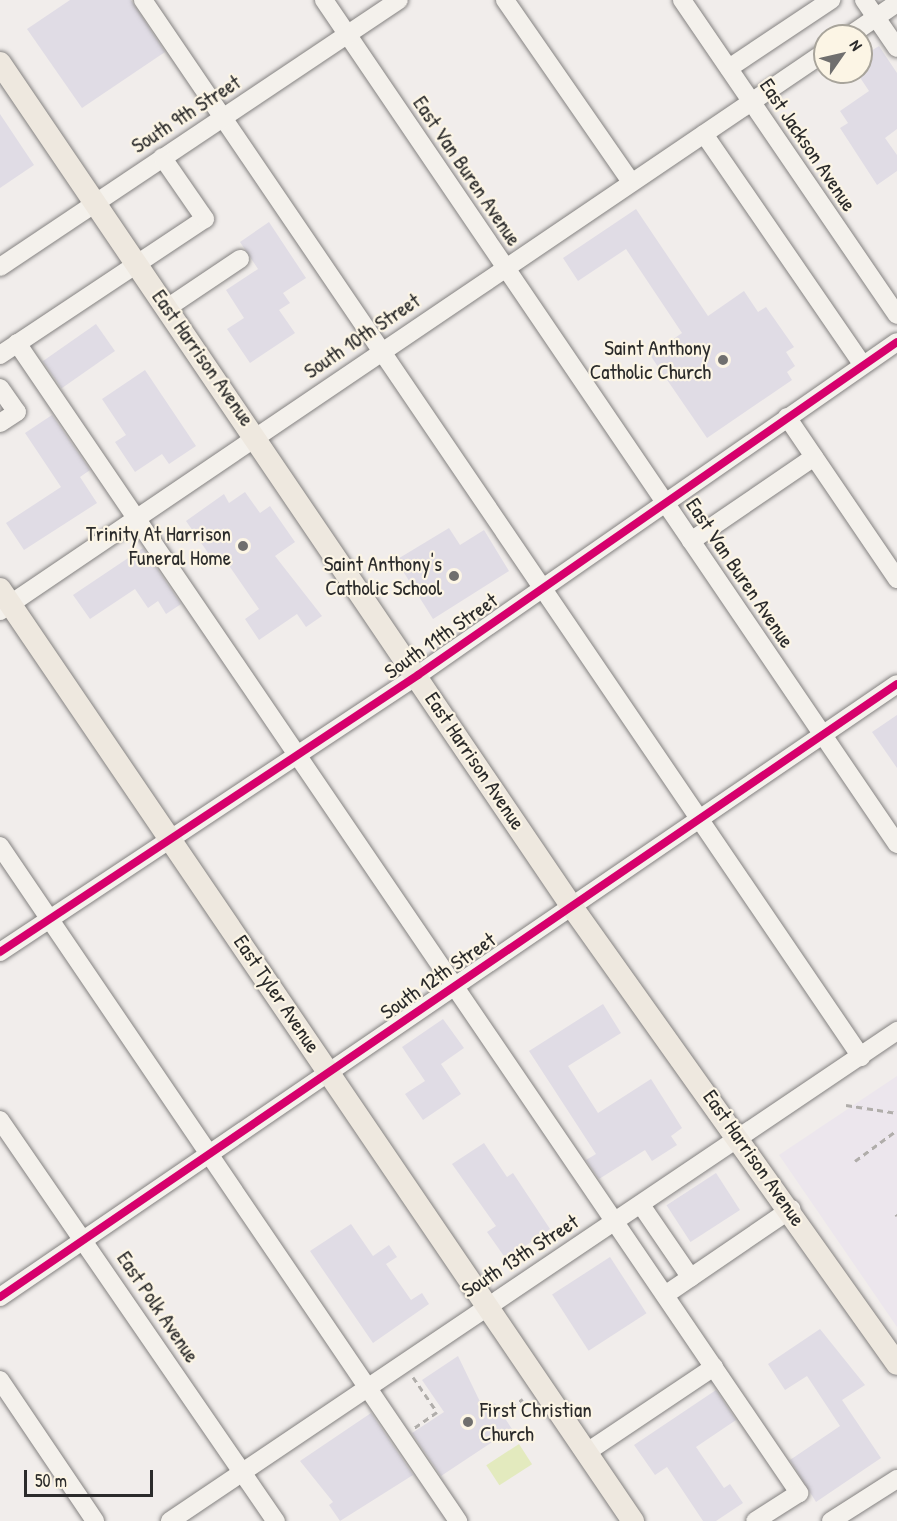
<!DOCTYPE html>
<style>
body{margin:0}
#map{position:relative;width:897px;height:1521px;overflow:hidden;background:#f1edeb;font-family:"Patrick Hand",sans-serif}
div>[style]{position:absolute}
.built>*{inset:0;background:#ece6ed}
.green>*{inset:0;background:#e3eabe;transform-origin:0 0}
.building>*{inset:0;background:#e0dce5;transform-origin:0 0}
.path>*{height:3px;margin-top:-1.5px;transform-origin:0;background:repeating-linear-gradient(90deg,#b0adaa 0 6px,transparent 0 10.5px)}
.roads{filter:drop-shadow(0 0 2px #848281) drop-shadow(0 0 2px #848281)}
.minor>*{height:18px;margin:-9px;padding:0 9px;transform-origin:9px;border-radius:9px;background:#f4f1ec}
.major>*{height:22px;margin:-11px;padding:0 11px;transform-origin:11px;border-radius:11px;background:#eee8df}
.cycleway>*{height:8px;margin:-4px;padding:0 4px;transform-origin:4px;border-radius:4px;background:#d6006c}
.dots>*{width:16px;height:16px;translate:-50% -50%;box-sizing:border-box;border:3px solid #fcf5e5;border-radius:50%}
span{translate:-50% -50%;white-space:nowrap;text-align:center;line-height:1.15;-webkit-text-stroke:4.5px #fcf5e5;paint-order:stroke}
.street-label{font-size:21px;color:#2b2b2b}
.poi-label{font-size:21px;color:#2b2b2b}
.right{translate:-100% -50%;text-align:right}
.left{translate:0 -50%;text-align:left}
.north{position:absolute;left:813px;top:24px;width:60px;height:60px;box-sizing:border-box;background:#fcf5e5;border:2px solid #a8a49b;border-radius:50%;rotate:56deg;font-size:16px;font-weight:700;line-height:24px;text-align:center;color:#2b2b2b}
.north::after{content:'';display:block;margin:auto;width:21px;height:27px;background:#706f6e;clip-path:polygon(50% 0,100% 100%,50% 72%,0 100%)}
.scale{position:absolute;left:24px;top:1470px;width:129px;height:27px;box-sizing:border-box;border:3px solid #2b2b2b;border-top:0;padding-left:8px;font-size:18px;line-height:21px;white-space:nowrap;color:#2b2b2b;-webkit-text-stroke:4px #fcf5e5;paint-order:stroke}
</style>
<div id="map">
<div class="built">
<div style="clip-path:polygon(897px 1076px,897px 1327px,779px 1155px)"></div>
</div>
<div class="green">
<div style="left:519px;top:1444px;width:24px;height:39px;rotate:57deg"></div>
</div>
<div class="building">
<div style="clip-path:polygon(70px 0,131px 0,165px 52px,82px 108px,27px 29px)"></div>
<div style="clip-path:polygon(879px 46px,897px 73px,897px 129px,885px 138px,897px 155px,897px 171px,877px 185px,840px 128px,848px 123px,840px 111px,869px 91px,861px 79px,861px 57px)"></div>
<div style="clip-path:polygon(0 114px,34px 165px,0 188px)"></div>
<div style="clip-path:polygon(636px 209px,708px 316px,744px 291px,758px 312px,766px 307px,794px 347px,786px 352px,795px 366px,787px 372px,792px 380px,707px 438px,650px 355px,682px 333px,626px 249px,578px 281px,563px 258px)"></div>
<div style="clip-path:polygon(269px 222px,306px 278px,283px 293px,290px 303px,279px 310px,295px 333px,250px 363px,227px 329px,244px 318px,226px 290px,258px 269px,240px 242px)"></div>
<div style="left:96px;top:324px;width:33px;height:65px;rotate:55deg"></div>
<div style="clip-path:polygon(145px 370px,196px 446px,169px 464px,162px 454px,135px 472px,115px 442px,126px 435px,102px 399px)"></div>
<div style="clip-path:polygon(52px 415px,90px 470px,80px 477px,97px 503px,24px 550px,6px 523px,61px 487px,25px 433px)"></div>
<div style="clip-path:polygon(245px 492px,260px 513px,270px 506px,295px 542px,275px 556px,322px 616px,306px 627px,297px 614px,259px 640px,245px 619px,259px 609px,221px 554px,213px 560px,186px 521px,224px 494px,229px 503px)"></div>
<div style="clip-path:polygon(449px 528px,460px 545px,484px 530px,509px 571px,433px 619px,396px 560px)"></div>
<div style="clip-path:polygon(143px 548px,181px 604px,166px 614px,158px 601px,148px 608px,135px 589px,90px 619px,73px 595px)"></div>
<div style="clip-path:polygon(897px 715px,897px 768px,872px 732px)"></div>
<div style="clip-path:polygon(603px 1004px,621px 1033px,568px 1066px,598px 1113px,651px 1079px,682px 1128px,671px 1136px,677px 1145px,652px 1161px,645px 1150px,599px 1179px,586px 1160px,596px 1154px,529px 1051px)"></div>
<div style="clip-path:polygon(443px 1019px,464px 1048px,441px 1064px,461px 1094px,423px 1120px,405px 1094px,425px 1081px,402px 1047px)"></div>
<div style="clip-path:polygon(484px 1143px,507px 1177px,513px 1173px,550px 1229px,506px 1259px,487px 1232px,496px 1226px,452px 1164px)"></div>
<div style="left:716px;top:1173px;width:44px;height:59px;rotate:57deg"></div>
<div style="clip-path:polygon(351px 1224px,373px 1256px,389px 1245px,397px 1257px,386px 1264px,411px 1300px,422px 1293px,429px 1304px,373px 1343px,310px 1251px)"></div>
<div style="left:610px;top:1257px;width:67px;height:69px;rotate:57deg"></div>
<div style="clip-path:polygon(820px 1329px,865px 1385px,842px 1400px,881px 1458px,816px 1502px,790px 1460px,840px 1426px,807px 1376px,785px 1390px,768px 1364px)"></div>
<div style="clip-path:polygon(458px 1356px,484px 1410px,495px 1403px,512px 1429px,441px 1476px,412px 1433px,444px 1412px,422px 1380px)"></div>
<div style="clip-path:polygon(716px 1390px,736px 1420px,696px 1447px,724px 1488px,730px 1484px,743px 1503px,716px 1521px,703px 1521px,667px 1467px,655px 1475px,634px 1445px)"></div>
<div style="clip-path:polygon(371px 1413px,413px 1475px,340px 1521px,329px 1505px,333px 1502px,300px 1461px)"></div>
</div>
<div class="path">
<div style="left:846px;top:1105px;width:52px;rotate:8.9deg"></div>
<div style="left:855px;top:1161px;width:52px;rotate:-36.4deg"></div>
<div style="left:896px;top:1214px;width:2px;rotate:63deg"></div>
<div style="left:413px;top:1377px;width:42px;rotate:55.6deg"></div>
<div style="left:437px;top:1412px;width:28px;rotate:145deg"></div>
<div style="left:502px;top:1413px;width:25px;rotate:-34deg"></div>
</div>
<div class="roads">
<div class="minor">
<div style="left:143px;top:0;width:1278px;rotate:55.81deg"></div>
<div style="left:324px;top:0;width:1020px;rotate:55.83deg"></div>
<div style="left:505px;top:0;width:221px;rotate:55.3deg"></div>
<div style="left:682px;top:0;width:381px;rotate:55.7deg"></div>
<div style="left:864px;top:0;width:58px;rotate:55.5deg"></div>
<div style="left:849px;top:36px;width:58px;rotate:-34.5deg"></div>
<div style="left:729px;top:68px;width:123px;rotate:-33.7deg"></div>
<div style="left:704px;top:134px;width:280px;rotate:55.5deg"></div>
<div style="left:0;top:267px;width:480px;rotate:-33.8deg"></div>
<div style="left:167px;top:308px;width:88px;rotate:-33.9deg"></div>
<div style="left:17px;top:343px;width:1391px;rotate:55.78deg"></div>
<div style="left:799px;top:1493px;width:52px;rotate:147.5deg"></div>
<div style="left:0;top:355px;width:246px;rotate:-33.6deg"></div>
<div style="left:205px;top:219px;width:75px;rotate:-124.7deg"></div>
<div style="left:0;top:388px;width:29px;rotate:55deg"></div>
<div style="left:17px;top:412px;width:20px;rotate:147deg"></div>
<div style="left:787px;top:417px;width:196px;rotate:55.8deg"></div>
<div style="left:691px;top:541px;width:149px;rotate:-34.3deg"></div>
<div style="left:0;top:611px;width:997px;rotate:-34.12deg"></div>
<div style="left:0;top:846px;width:816px;rotate:55.84deg"></div>
<div style="left:0;top:952px;width:501px;rotate:-33.53deg"></div>
<div style="left:418px;top:675px;width:583px;rotate:-34.81deg"></div>
<div style="left:0;top:1120px;width:487px;rotate:55.5deg"></div>
<div style="left:641px;top:1205px;width:88px;rotate:55.6deg"></div>
<div style="left:665px;top:1295px;width:153px;rotate:-34.3deg"></div>
<div style="left:0;top:1297px;width:1086px;rotate:-34.35deg"></div>
<div style="left:0;top:1380px;width:170px;rotate:56deg"></div>
<div style="left:587px;top:1452px;width:153px;rotate:-33.8deg"></div>
<div style="left:170px;top:1521px;width:877px;rotate:-33.98deg"></div>
<div style="left:831px;top:1521px;width:78px;rotate:-32.5deg"></div>
</div>
<div class="major">
<div style="left:0;top:63px;width:1016px;rotate:55.87deg"></div>
<div style="left:570px;top:904px;width:564px;rotate:54.59deg"></div>
<div style="left:0;top:589px;width:1127px;rotate:55.82deg"></div>
</div>
</div>
<div class="cycleway">
<div style="left:0;top:952px;width:501px;rotate:-33.53deg"></div>
<div style="left:418px;top:675px;width:583px;rotate:-34.81deg"></div>
<div style="left:0;top:1297px;width:1086px;rotate:-34.35deg"></div>
</div>
<div class="dots">
<div style="left:723px;top:360px;background:#706f6e"></div>
<div style="left:243px;top:546px;background:#706f6e"></div>
<div style="left:454px;top:576px;background:#706f6e"></div>
<div style="left:468px;top:1422px;background:#706f6e"></div>
</div>
<div class="street-label">
<span style="left:186px;top:114px;rotate:-33deg">South 9th Street</span>
<span style="left:808px;top:145px;rotate:56deg">East Jackson Avenue</span>
<span style="left:467px;top:171px;rotate:56deg">East Van Buren Avenue</span>
<span style="left:362px;top:336px;rotate:-34deg">South 10th Street</span>
<span style="left:203px;top:358px;rotate:55deg">East Harrison Avenue</span>
<span style="left:740px;top:573px;rotate:56deg">East Van Buren Avenue</span>
<span style="left:441px;top:636px;rotate:-35deg">South 11th Street</span>
<span style="left:475px;top:761px;rotate:56deg">East Harrison Avenue</span>
<span style="left:438px;top:976px;rotate:-35deg">South 12th Street</span>
<span style="left:277px;top:994px;rotate:56deg">East Tyler Avenue</span>
<span style="left:754px;top:1158px;rotate:55deg">East Harrison Avenue</span>
<span style="left:520px;top:1256px;rotate:-33deg">South 13th Street</span>
<span style="left:158px;top:1307px;rotate:56deg">East Polk Avenue</span>
</div>
<div class="poi-label">
<span class="right" style="left:711px;top:360px">Saint Anthony<br>Catholic Church</span>
<span class="right" style="left:231px;top:546px">Trinity At Harrison<br>Funeral Home</span>
<span class="right" style="left:442px;top:576px">Saint Anthony's<br>Catholic School</span>
<span class="left" style="left:480px;top:1422px">First Christian<br>Church</span>
</div>
<div class="north">N</div>
<div class="scale">50 m</div>
</div>
